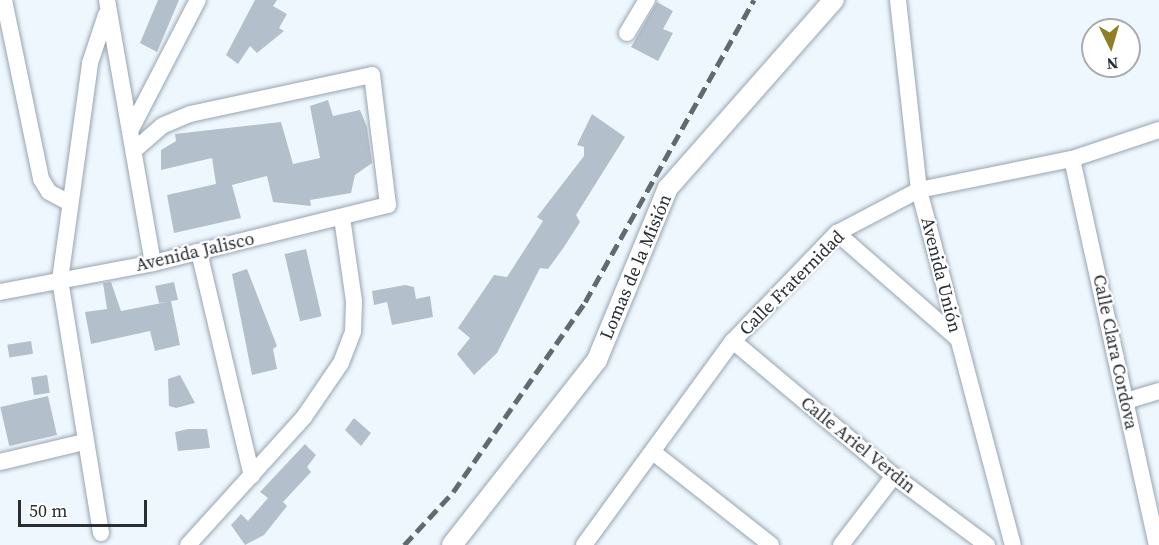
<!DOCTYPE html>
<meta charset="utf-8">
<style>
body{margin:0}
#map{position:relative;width:1159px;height:545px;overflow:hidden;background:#eef7fe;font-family:"Source Serif 4",serif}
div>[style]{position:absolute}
.building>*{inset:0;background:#b3c0cc;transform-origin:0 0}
.roads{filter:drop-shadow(0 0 2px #97a4b0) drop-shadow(0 0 2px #97a4b0)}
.minor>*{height:16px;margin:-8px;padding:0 8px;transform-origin:8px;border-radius:8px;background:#fff}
.tertiary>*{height:20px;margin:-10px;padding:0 10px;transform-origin:10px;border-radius:10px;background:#fff}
.rail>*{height:4.5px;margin-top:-2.25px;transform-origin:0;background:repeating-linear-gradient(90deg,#636a6f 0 12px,transparent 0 18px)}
span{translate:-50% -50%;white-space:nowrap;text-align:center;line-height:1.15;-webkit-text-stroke:4.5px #fff;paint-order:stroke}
.street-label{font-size:18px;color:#292e33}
.north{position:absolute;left:1081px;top:18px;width:60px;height:60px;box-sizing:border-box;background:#fff;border:2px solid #a9abad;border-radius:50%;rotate:175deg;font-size:16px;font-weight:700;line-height:24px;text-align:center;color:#292e33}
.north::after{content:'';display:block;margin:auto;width:21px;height:27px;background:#907e25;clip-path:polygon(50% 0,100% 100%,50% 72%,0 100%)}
.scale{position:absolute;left:18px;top:500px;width:129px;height:27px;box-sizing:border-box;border:3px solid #292e33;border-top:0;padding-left:8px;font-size:18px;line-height:21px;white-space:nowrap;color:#292e33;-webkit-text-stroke:4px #fff;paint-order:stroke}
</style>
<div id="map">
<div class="building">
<div style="clip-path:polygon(158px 0,179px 0,157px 52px,140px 43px)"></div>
<div style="clip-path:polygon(255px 0,277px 0,273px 6px,287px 14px,279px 28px,284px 31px,257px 53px,250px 46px,238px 64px,226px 55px)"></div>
<div style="clip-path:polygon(657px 2px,673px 11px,663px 29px,673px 33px,658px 61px,631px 47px)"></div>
<div style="clip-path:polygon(328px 100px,333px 116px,360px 110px,367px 127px,372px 163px,355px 175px,351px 193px,310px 200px,311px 206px,273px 202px,267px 176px,232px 185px,241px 218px,174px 233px,167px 195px,216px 184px,212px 158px,161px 170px,161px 150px,176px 141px,175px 134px,281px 122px,293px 164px,320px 158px,310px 106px)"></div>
<div style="clip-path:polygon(592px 114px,625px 137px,576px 215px,580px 222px,564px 247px,548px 269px,540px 268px,497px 353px,474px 375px,457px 354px,470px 338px,458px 328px,494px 275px,507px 277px,543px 221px,537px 217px,584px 156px,584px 147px,577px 145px)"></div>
<div style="left:306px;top:249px;width:69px;height:22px;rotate:77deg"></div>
<div style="clip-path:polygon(247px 269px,277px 346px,273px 349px,277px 369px,252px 375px,232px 274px)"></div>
<div style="clip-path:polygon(111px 282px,121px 311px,167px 302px,159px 303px,155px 286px,174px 282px,178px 300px,171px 301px,180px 345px,155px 351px,150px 331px,91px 344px,85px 312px,107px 309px,103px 283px)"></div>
<div style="clip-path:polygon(405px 285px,414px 287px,416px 299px,430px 296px,433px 317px,392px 325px,387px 302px,374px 305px,372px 291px)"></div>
<div style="left:31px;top:341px;width:13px;height:24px;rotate:81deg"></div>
<div style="left:47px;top:375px;width:18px;height:16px;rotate:81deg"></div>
<div style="clip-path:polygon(180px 375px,195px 403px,176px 408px,169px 406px,168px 379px)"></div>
<div style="left:48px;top:396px;width:40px;height:49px;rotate:77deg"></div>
<div style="clip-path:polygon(354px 418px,371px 433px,361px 446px,345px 430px)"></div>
<div style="clip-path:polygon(188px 429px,207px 429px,210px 448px,178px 451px,175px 432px)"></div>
<div style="clip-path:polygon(305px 444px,316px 455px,307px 467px,311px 472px,283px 502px,287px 506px,264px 535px,245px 545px,231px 525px,241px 514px,248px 521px,268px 498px,260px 492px)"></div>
</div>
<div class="roads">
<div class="minor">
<div style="left:4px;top:0;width:183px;rotate:78.3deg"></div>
<div style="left:41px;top:179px;width:15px;rotate:58deg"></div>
<div style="left:49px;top:192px;width:24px;rotate:28deg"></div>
<div style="left:107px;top:0;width:267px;rotate:80.1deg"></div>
<div style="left:898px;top:0;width:191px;rotate:83.7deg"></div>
<div style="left:919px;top:190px;width:367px;rotate:75.2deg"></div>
<div style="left:627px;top:33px;width:39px;rotate:-59deg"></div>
<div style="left:131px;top:129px;width:145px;rotate:-62.6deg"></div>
<div style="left:1072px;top:159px;width:395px;rotate:77.6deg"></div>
<div style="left:837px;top:233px;width:159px;rotate:41.2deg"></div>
<div style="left:199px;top:252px;width:230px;rotate:76.7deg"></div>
<div style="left:0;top:292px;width:156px;rotate:-10.7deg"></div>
<div style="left:153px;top:263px;width:242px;rotate:-13.9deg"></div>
<div style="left:388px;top:205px;width:131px;rotate:-97deg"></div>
<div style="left:372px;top:75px;width:186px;rotate:167.9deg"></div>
<div style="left:190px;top:114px;width:30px;rotate:157deg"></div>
<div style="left:162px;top:126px;width:35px;rotate:139deg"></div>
<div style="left:733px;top:341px;width:210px;rotate:40deg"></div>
<div style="left:894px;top:476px;width:116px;rotate:36.6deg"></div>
<div style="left:1126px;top:401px;width:34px;rotate:-17deg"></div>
<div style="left:653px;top:452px;width:150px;rotate:38.2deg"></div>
<div style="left:0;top:462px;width:86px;rotate:-13.4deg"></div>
<div style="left:101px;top:533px;width:256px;rotate:-99.2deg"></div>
<div style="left:60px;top:280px;width:219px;rotate:-82.1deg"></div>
<div style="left:90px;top:63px;width:51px;rotate:-71.6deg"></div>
<div style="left:188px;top:545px;width:173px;rotate:-47.8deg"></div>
<div style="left:304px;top:417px;width:65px;rotate:-55.6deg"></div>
<div style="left:341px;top:363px;width:34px;rotate:-69deg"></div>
<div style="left:353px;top:331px;width:30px;rotate:-88deg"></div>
<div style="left:354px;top:301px;width:84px;rotate:-98.2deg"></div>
<div style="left:584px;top:545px;width:253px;rotate:-53.9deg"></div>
<div style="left:733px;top:341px;width:150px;rotate:-46.1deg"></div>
<div style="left:837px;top:233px;width:93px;rotate:-27.7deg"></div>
<div style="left:919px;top:190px;width:156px;rotate:-11.5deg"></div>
<div style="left:1072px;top:159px;width:92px;rotate:-18.4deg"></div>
<div style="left:841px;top:545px;width:87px;rotate:-52.5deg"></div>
</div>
<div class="tertiary">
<div style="left:452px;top:545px;width:235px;rotate:-51.9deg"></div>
<div style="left:597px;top:360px;width:186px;rotate:-67.6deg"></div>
<div style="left:668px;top:188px;width:251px;rotate:-48.6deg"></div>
</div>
</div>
<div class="rail">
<div style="left:404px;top:545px;width:72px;rotate:-47.2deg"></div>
<div style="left:453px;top:492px;width:231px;rotate:-55.2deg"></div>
<div style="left:585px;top:302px;width:346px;rotate:-60.8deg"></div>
</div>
<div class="street-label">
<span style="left:195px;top:252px;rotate:-13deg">Avenida Jalisco</span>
<span style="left:636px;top:267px;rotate:-67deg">Lomas de la Misión</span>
<span style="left:941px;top:275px;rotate:76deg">Avenida Unión</span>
<span style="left:792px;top:283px;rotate:-45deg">Calle Fraternidad</span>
<span style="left:1115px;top:352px;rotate:78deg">Calle Clara Cordova</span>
<span style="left:858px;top:445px;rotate:39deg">Calle Ariel Verdin</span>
</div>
<div class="north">N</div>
<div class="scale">50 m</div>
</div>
